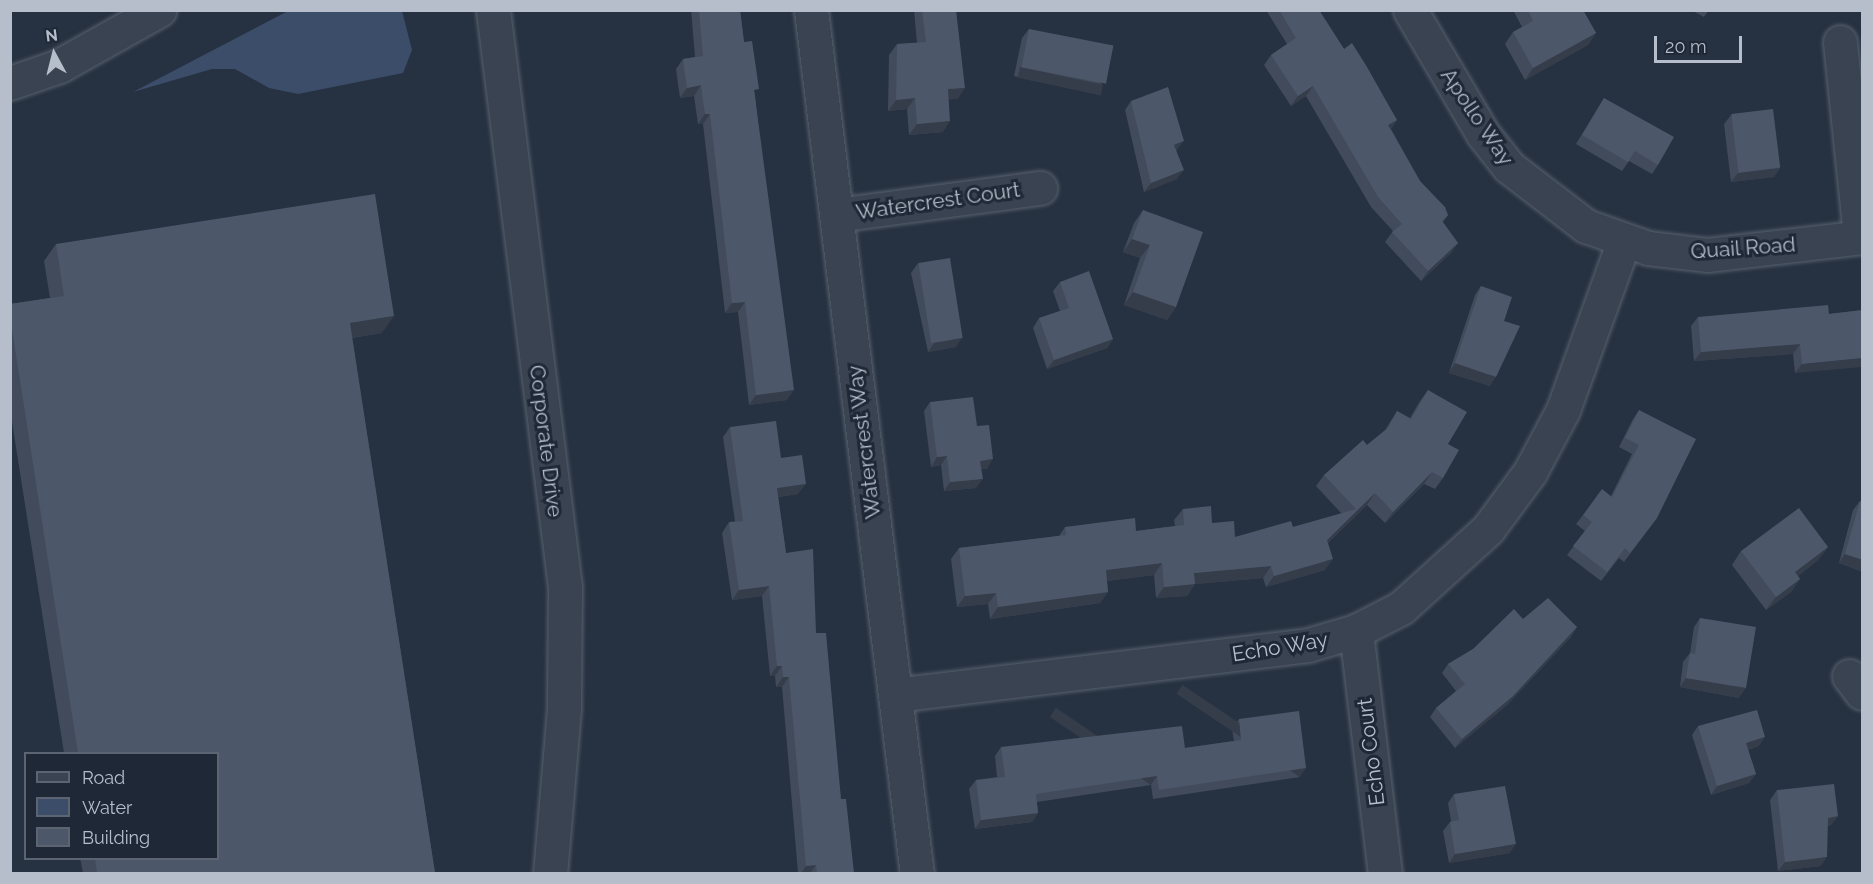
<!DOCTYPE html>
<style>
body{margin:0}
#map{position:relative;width:1873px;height:884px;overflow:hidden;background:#263141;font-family:Raleway,sans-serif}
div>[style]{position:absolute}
.water>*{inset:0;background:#3c4d6a}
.roads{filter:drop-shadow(0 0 2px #58616e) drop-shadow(0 0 2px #58616e)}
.minor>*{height:33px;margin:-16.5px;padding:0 16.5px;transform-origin:16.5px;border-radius:16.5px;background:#3a4351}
.wall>*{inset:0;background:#414b5b}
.shaded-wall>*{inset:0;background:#353d4a;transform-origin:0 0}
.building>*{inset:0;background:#4c576a;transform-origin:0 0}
span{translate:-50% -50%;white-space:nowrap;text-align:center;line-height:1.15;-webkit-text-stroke:6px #1f2836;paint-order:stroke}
.street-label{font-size:21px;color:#b7becb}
.frame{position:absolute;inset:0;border:12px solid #b7becb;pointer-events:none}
.legend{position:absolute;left:24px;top:752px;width:195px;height:108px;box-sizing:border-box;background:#1f2836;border:2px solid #5c6472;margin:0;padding:8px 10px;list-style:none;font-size:18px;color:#b7becb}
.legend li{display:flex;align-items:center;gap:12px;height:30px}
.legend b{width:30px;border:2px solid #5c6472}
.north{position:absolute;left:24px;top:24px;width:60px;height:60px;-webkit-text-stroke:4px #1f2836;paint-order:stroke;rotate:353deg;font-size:16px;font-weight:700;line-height:24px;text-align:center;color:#b7becb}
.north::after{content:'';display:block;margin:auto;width:21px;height:27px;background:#b7becb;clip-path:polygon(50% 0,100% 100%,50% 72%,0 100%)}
.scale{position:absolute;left:1654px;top:36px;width:88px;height:27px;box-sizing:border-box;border:3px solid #b7becb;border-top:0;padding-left:8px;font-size:18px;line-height:21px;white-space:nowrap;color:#b7becb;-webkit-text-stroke:4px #1f2836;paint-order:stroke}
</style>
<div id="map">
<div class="water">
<div style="clip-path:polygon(288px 11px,402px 11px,412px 50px,403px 73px,298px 94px,269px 88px,235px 69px,212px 69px,133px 92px)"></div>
</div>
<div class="roads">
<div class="minor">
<div style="left:493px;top:10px;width:581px;rotate:82.89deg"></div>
<div style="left:565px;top:587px;width:121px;rotate:90.5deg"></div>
<div style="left:564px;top:708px;width:167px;rotate:94.8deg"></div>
<div style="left:811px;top:10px;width:870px;rotate:83.01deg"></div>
<div style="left:1410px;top:10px;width:144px;rotate:59.5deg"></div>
<div style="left:1483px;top:134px;width:42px;rotate:51.8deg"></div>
<div style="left:1509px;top:167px;width:97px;rotate:37.5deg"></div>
<div style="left:1586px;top:226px;width:66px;rotate:19.5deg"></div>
<div style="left:1648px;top:248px;width:59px;rotate:6.8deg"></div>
<div style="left:1707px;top:255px;width:156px;rotate:-6.6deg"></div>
<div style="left:1840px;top:42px;width:196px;rotate:84.1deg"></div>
<div style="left:10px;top:83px;width:52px;rotate:-19.1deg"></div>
<div style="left:59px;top:66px;width:115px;rotate:-29.2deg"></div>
<div style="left:837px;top:215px;width:205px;rotate:-7.6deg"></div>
<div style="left:1356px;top:631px;width:245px;rotate:83.2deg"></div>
<div style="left:1849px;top:676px;width:21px;rotate:53deg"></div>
<div style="left:895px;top:695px;width:416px;rotate:-6.9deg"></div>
<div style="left:1308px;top:645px;width:50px;rotate:-16.3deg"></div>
<div style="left:1356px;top:631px;width:51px;rotate:-27.1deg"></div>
<div style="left:1401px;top:608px;width:118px;rotate:-42.2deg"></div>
<div style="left:1488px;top:529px;width:71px;rotate:-53.6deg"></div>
<div style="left:1530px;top:472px;width:70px;rotate:-62deg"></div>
<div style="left:1563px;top:410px;width:180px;rotate:-70.2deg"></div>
</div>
</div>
<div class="wall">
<div style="clip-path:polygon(691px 10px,740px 10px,744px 42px,755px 95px,787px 400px,749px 405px,738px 312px,725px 313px,703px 124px,698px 124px,694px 96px,680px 98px,676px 69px,683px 59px,695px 57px)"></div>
<div style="clip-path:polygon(914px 10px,956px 10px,958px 99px,948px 99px,943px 132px,909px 135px,907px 109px,888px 111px,889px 55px,897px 44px,917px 43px)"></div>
<div style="clip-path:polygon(1266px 10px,1319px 10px,1344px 49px,1397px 120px,1391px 129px,1420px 181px,1448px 215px,1443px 222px,1458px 243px,1451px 253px,1421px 281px,1385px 242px,1393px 231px,1371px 207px,1306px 96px,1291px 106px,1264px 65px,1271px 55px,1287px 44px)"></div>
<div style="clip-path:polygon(1513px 10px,1583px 10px,1596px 33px,1588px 45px,1525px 80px,1505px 44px,1513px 32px,1522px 27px)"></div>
<div style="clip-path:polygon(1691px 10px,1709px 10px,1704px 17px)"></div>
<div style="clip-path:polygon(1029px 29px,1103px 85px,1096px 94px,1014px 76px,1022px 38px)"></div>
<div style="clip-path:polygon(1604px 98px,1658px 165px,1652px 174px,1629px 161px,1622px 171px,1576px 144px)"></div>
<div style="clip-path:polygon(1131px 101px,1177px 150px,1176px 151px,1177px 179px,1144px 192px,1125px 110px)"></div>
<div style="clip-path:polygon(1731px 115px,1780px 168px,1774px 177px,1731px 182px,1724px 124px)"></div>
<div style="clip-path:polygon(1143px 210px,1176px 307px,1167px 320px,1124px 305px,1140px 258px,1123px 252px,1134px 223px)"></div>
<div style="clip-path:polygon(56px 244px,382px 333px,352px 338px,435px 873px,83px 873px,80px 858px,218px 858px,218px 753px,64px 753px,10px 409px,10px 304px,50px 298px,44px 261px)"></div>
<div style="clip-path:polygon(918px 263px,956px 347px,928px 352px,911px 273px)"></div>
<div style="clip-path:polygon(1060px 282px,1113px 339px,1107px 348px,1047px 369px,1033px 328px,1039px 318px,1060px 311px,1053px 291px)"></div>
<div style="clip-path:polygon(1481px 286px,1490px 386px,1449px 373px,1475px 295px)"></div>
<div style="clip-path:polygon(1863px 310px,1795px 373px,1793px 354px,1694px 361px,1691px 326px,1698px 317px,1829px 314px)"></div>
<div style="clip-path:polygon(1428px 390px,1448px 444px,1443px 478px,1435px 489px,1424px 484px,1385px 523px,1367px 505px,1328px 543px,1325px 570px,1266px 587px,1263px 578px,1195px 584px,1187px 596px,1156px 598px,1154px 575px,1107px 581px,1108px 592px,1100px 603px,990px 619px,988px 604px,957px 607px,951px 559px,959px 548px,1059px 536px,1065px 527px,1136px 531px,1175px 526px,1174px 520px,1183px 509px,1212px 523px,1235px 537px,1293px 527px,1342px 514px,1316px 486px,1324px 475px,1367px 445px,1385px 430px,1397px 411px,1410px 418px,1420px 401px)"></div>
<div style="clip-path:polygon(930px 402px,977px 426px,987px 469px,981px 469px,976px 488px,944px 491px,941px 465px,931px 467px,924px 411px)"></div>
<div style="clip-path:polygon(1639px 410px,1657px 518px,1624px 562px,1619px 558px,1601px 581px,1567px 555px,1585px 531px,1576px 524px,1583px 515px,1611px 496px,1632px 454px,1619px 447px,1633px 419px)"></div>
<div style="clip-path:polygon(730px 427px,781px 458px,798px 494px,778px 497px,786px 553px,816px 633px,841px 799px,854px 873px,798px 873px,782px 687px,776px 687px,775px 676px,770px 676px,762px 596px,732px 600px,722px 533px,729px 522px,735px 522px,723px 437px)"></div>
<div style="clip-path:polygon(1860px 501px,1863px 502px,1863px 572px,1839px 563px,1853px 510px)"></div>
<div style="clip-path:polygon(1828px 547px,1818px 560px,1798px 576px,1800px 579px,1791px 592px,1766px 610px,1732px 565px,1741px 551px)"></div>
<div style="clip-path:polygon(1700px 618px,1739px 698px,1680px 687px,1683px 662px,1690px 653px,1694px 627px)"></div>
<div style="clip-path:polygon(1523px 619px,1577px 627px,1571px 637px,1507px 705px,1455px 748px,1430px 717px,1436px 708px,1456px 691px,1442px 673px,1448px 664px)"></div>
<div style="clip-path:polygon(1239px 719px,1300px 777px,1153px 799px,1151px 785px,1037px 802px,1038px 813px,1032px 822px,975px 829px,969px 789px,976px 780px,997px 777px,995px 756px,1001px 747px,1185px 748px,1234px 741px,1232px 729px)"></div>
<div style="clip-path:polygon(1698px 726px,1759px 746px,1748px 750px,1756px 774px,1749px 783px,1711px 795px,1692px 735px)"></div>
<div style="clip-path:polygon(1777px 790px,1838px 816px,1831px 825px,1827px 826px,1821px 866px,1778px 871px,1770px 800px)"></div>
<div style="clip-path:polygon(1454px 794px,1510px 853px,1449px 863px,1443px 831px,1450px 822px,1451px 821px,1448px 803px)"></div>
</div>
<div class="shaded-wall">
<div style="clip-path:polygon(1596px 33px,1588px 45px,1525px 80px,1533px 68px)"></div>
<div style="left:1020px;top:67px;width:85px;height:11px;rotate:12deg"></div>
<div style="clip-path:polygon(701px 85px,694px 96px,680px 98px,687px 88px)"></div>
<div style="clip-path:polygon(1313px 86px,1306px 96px,1291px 106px,1298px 96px)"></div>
<div style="clip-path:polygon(965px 88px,958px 99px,940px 100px,948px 89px)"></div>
<div style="clip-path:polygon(915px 98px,907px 109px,888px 111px,896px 100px)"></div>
<div style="clip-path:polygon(705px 114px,710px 114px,703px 124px,698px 124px)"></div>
<div style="clip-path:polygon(1397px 120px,1390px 130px,1388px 125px)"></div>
<div style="clip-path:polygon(950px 121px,943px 132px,909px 135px,917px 124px)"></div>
<div style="clip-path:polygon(1184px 141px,1177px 150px,1168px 154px,1174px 145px)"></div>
<div style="clip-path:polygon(1780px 168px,1774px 177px,1731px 182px,1738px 173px)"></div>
<div style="clip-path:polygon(1184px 170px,1177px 179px,1144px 192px,1151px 183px)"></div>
<div style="clip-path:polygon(1132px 239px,1150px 245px,1140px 258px,1123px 252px)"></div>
<div style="clip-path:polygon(1458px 243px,1451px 253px,1421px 281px,1428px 271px)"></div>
<div style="clip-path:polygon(1133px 292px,1176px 307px,1167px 320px,1124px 305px)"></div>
<div style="clip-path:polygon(745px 302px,738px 312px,725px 313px,732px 303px)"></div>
<div style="clip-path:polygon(394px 316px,382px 333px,338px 340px,350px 323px)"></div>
<div style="clip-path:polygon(962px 338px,956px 347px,928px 352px,934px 343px)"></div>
<div style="clip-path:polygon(1113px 339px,1107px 348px,1047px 369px,1054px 360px)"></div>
<div style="clip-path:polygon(1800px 344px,1793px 354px,1694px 361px,1701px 352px)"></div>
<div style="clip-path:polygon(1863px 358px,1863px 367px,1795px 373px,1802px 364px)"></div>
<div style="clip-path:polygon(1455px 363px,1496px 377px,1490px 386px,1449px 373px)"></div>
<div style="clip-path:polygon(794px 390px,787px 400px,749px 405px,756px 395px)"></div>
<div style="clip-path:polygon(947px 456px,941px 465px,931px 467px,937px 457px)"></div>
<div style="clip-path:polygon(993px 459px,987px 469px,974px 470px,980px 461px)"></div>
<div style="clip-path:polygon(1432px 472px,1424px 484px,1385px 523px,1393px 512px)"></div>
<div style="clip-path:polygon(983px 479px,976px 488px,944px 491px,950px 482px)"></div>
<div style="clip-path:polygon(806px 484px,798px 494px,770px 498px,777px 488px)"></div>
<div style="clip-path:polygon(1375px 493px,1367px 505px,1319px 552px,1327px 540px)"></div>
<div style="clip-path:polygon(1828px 547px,1818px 560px,1786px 585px,1795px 572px)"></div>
<div style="clip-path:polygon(1845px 554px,1863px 560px,1863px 572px,1839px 563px)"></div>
<div style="clip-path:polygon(1333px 559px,1325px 570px,1266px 587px,1274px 576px)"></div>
<div style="clip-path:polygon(1162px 563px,1154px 575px,1098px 582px,1106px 570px)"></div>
<div style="clip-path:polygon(1271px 566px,1263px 578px,1186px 585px,1194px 573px)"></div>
<div style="clip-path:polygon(1800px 579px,1791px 592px,1766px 610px,1776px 597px)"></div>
<div style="clip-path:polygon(1195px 584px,1187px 596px,1156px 598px,1164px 587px)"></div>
<div style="clip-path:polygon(769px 586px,762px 596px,732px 600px,739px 590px)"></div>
<div style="clip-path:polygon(1108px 592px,1100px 603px,990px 619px,998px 607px)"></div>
<div style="clip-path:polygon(996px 593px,988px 604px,957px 607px,965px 596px)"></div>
<div style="clip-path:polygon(1577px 627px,1571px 637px,1507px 705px,1455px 748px,1462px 739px)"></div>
<div style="clip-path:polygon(777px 666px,782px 666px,775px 676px,770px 676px)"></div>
<div style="clip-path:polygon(783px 677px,789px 677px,782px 687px,776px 687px)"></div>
<div style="clip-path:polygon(1686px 678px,1746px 688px,1739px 698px,1680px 687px)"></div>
<div style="clip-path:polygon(1765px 737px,1759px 746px,1739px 753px,1746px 743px)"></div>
<div style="left:1306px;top:768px;width:11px;height:149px;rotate:124deg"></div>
<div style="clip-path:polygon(1756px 774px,1749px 783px,1711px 795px,1717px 786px)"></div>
<div style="left:1157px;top:776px;width:11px;height:122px;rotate:124deg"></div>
<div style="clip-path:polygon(1038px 813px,1032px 822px,975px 829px,981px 820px)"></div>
<div style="clip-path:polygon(1838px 816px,1831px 825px,1821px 827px,1828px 818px)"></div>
<div style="clip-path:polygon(1516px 844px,1510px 853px,1449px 863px,1455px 854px)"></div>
<div style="clip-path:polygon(1827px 857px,1821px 866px,1778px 871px,1785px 862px)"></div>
<div style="clip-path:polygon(816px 865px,810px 873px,801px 873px,806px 866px)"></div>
</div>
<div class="building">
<div style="clip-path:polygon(699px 10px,740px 10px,744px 42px,752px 41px,759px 89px,754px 90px,794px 390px,756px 395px,745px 302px,732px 303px,710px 114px,705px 114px,701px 85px,687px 88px,683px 59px,703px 56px)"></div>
<div style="clip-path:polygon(922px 10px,956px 10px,965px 88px,948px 89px,950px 121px,917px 124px,915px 98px,896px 100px,897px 44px,926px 42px)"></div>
<div style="clip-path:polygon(1279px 10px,1319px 10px,1344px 49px,1352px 43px,1367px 67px,1397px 120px,1388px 125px,1420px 181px,1445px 207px,1448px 215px,1442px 221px,1458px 243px,1428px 271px,1392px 232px,1402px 224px,1378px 197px,1313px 86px,1298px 96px,1271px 55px,1296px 38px)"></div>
<div style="clip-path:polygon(1528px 10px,1583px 10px,1596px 33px,1533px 68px,1513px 32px,1533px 21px)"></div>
<div style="left:1029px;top:29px;width:86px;height:39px;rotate:11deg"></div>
<div style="clip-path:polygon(1168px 87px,1184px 141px,1174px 145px,1184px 170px,1151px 183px,1131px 101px)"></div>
<div style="clip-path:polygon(1604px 98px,1674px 137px,1658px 165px,1635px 151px,1628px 162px,1582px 135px)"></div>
<div style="left:1773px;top:109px;width:59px;height:42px;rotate:83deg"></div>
<div style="clip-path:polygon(375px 194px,394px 316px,350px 323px,435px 873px,97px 873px,95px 858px,218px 858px,218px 753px,78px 753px,10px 316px,10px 304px,64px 296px,56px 244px)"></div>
<div style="clip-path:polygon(1143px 210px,1203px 232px,1176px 307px,1133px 292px,1150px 245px,1132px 239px)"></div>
<div style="left:950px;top:258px;width:81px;height:32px;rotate:81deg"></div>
<div style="clip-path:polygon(1089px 271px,1113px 339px,1054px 360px,1039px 318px,1069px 308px,1060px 282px)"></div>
<div style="clip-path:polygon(1481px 286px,1512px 297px,1504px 321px,1520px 326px,1496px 377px,1455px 363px)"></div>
<div style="clip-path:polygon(1828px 305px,1829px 314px,1863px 310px,1863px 358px,1802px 364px,1800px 344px,1701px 352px,1698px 317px)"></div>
<div style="clip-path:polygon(1428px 390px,1467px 412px,1448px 444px,1459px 450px,1443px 478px,1432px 472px,1393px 512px,1375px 493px,1327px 540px,1333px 559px,1274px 576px,1271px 566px,1194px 573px,1195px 584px,1164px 587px,1162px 563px,1106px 570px,1108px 592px,998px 607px,996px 593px,965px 596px,959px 548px,1066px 535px,1065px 527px,1135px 518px,1136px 531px,1184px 525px,1183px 509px,1211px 506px,1212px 523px,1234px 521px,1235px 537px,1291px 521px,1293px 527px,1356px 509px,1324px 475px,1363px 440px,1367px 445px,1388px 428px,1397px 411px,1411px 419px)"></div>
<div style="clip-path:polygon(973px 397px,977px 426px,989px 425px,993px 459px,980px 461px,983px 479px,950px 482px,947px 456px,937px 457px,930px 402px)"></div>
<div style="clip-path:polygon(1639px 410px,1696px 439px,1657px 518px,1630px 553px,1625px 548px,1607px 572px,1573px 546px,1592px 522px,1583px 515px,1602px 489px,1612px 497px,1639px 445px,1625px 438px)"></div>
<div style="clip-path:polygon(776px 421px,781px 458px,802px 455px,806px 484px,777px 488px,786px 553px,813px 549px,816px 633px,826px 633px,841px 799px,846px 799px,854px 873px,817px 873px,816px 865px,806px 866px,789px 677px,783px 677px,782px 666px,777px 666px,769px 586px,739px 590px,729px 522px,743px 521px,730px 427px)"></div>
<div style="clip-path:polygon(1860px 501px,1863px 502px,1863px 560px,1845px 554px)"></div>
<div style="clip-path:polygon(1799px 508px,1828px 547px,1795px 572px,1800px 579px,1776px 597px,1741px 551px)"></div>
<div style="clip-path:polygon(1548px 598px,1577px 627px,1513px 696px,1462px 739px,1436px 708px,1465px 684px,1448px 664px,1473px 649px,1514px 609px,1523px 619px)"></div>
<div style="clip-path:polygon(1700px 618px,1756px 627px,1746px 688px,1686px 678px,1690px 653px,1695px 654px)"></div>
<div style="clip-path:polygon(1757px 710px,1765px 737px,1746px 743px,1756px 774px,1717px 786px,1698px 726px)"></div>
<div style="clip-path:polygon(1299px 711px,1306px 768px,1159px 790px,1157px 776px,1036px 794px,1038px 813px,981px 820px,976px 780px,1005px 777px,1001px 747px,1182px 726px,1185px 748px,1241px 740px,1239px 719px)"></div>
<div style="clip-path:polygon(1834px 784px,1838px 816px,1828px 818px,1827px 857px,1785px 862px,1777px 790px)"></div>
<div style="clip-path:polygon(1505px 786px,1516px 844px,1455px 854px,1450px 822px,1459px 820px,1454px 794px)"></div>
</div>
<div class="street-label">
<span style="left:1477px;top:117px;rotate:56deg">Apollo Way</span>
<span style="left:938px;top:201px;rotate:-8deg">Watercrest Court</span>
<span style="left:1743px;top:248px;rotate:-4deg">Quail Road</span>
<span style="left:546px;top:441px;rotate:83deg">Corporate Drive</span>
<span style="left:864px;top:442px;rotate:-97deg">Watercrest Way</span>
<span style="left:1280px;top:647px;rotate:-9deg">Echo Way</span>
<span style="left:1371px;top:752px;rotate:-97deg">Echo Court</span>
</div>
<div class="frame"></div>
<ul class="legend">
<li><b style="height:8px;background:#3a4351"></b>Road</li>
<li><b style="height:16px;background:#3c4d6a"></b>Water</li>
<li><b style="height:16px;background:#4c576a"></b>Building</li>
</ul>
<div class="north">N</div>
<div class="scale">20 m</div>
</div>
